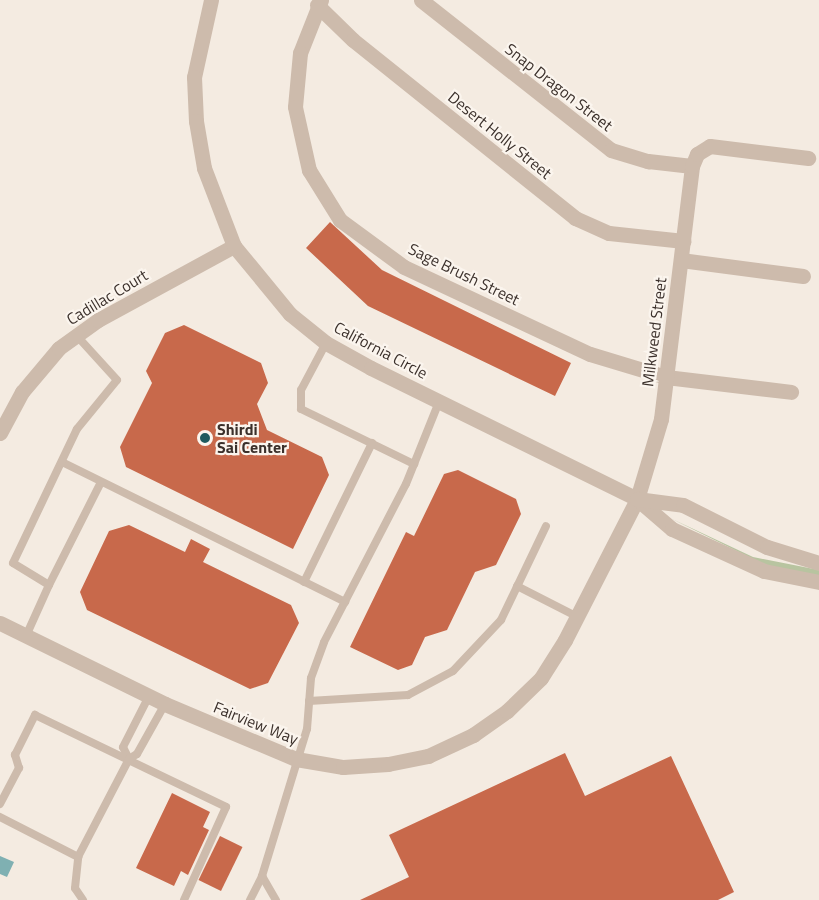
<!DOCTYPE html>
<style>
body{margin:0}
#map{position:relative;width:819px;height:900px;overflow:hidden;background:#f4ebe1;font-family:"Titillium Web",sans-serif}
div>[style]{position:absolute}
.green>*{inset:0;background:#b8c4a0}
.water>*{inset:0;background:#7fb0b2}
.building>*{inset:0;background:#c8694b;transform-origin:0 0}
.service>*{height:8px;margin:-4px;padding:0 4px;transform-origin:4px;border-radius:4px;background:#cdbbac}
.minor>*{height:15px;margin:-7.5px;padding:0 7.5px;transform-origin:7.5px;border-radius:7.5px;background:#cdbbac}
.tertiary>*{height:15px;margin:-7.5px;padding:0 7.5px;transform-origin:7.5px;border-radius:7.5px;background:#cdbbac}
.dots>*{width:16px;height:16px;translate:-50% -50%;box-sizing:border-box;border:3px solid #fbf5ee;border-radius:50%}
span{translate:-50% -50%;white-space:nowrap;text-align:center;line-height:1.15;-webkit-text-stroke:4.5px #fbf5ee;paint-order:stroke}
.street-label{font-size:16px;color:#3b302b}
.poi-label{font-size:16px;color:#3b302b;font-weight:700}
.left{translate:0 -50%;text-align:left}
</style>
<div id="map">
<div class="green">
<div style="clip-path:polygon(670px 518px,753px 557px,819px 570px,819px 579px,771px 568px)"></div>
</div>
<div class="water">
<div style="clip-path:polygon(0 856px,14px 862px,7px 877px,0 874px)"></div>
</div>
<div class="building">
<div style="clip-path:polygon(330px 222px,382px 270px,571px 363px,555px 396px,368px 306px,306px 248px)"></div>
<div style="clip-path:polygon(184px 325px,261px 363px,268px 383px,257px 404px,267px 430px,322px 457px,329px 475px,293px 549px,126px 467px,120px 447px,152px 383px,146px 371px,165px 333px)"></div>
<div style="clip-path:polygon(458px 470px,516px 499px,521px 514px,496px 565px,475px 572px,447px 630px,425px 637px,412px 665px,398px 670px,350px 647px,406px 532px,414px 536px,444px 474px)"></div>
<div style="clip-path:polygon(129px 525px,185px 552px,191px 539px,210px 549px,203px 562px,291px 605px,299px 623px,268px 683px,250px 689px,87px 610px,80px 592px,109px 531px)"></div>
<div style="clip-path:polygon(565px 753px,585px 796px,671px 756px,734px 892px,718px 900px,360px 900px,409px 877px,389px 835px)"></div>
<div style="clip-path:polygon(172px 793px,210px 812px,203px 827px,209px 830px,188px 875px,181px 871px,174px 886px,136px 868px)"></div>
<div style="left:220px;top:836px;width:25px;height:49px;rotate:26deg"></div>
</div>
<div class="service">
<div style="left:326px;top:343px;width:53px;rotate:118deg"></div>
<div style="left:301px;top:390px;width:19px;rotate:90deg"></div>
<div style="left:301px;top:409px;width:126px;rotate:26deg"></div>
<div style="left:62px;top:462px;width:316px;rotate:26.3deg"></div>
<div style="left:304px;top:582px;width:155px;rotate:-63.9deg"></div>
<div style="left:49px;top:585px;width:115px;rotate:-63.2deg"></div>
<div style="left:517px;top:586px;width:66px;rotate:27deg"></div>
<div style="left:26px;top:636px;width:56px;rotate:-65.7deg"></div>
<div style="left:49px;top:585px;width:42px;rotate:-148.6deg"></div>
<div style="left:13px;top:563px;width:148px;rotate:-64.5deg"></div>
<div style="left:77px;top:429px;width:63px;rotate:-50.8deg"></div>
<div style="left:117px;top:380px;width:61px;rotate:-132.3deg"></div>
<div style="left:309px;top:701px;width:99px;rotate:-3.5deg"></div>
<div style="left:408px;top:695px;width:51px;rotate:-28.1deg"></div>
<div style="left:453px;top:671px;width:70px;rotate:-46.7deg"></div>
<div style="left:501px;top:620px;width:104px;rotate:-64.4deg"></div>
<div style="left:129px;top:759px;width:13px;rotate:-117deg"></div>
<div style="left:123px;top:747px;width:57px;rotate:-63deg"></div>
<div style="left:0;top:804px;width:41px;rotate:-62.2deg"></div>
<div style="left:19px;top:768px;width:14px;rotate:-107deg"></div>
<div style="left:15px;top:755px;width:45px;rotate:-63.4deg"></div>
<div style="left:35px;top:715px;width:212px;rotate:25.7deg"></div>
<div style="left:226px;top:807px;width:102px;rotate:114.3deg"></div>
<div style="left:0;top:817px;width:88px;rotate:27.1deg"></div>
<div style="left:262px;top:876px;width:28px;rotate:60deg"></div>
<div style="left:83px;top:900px;width:14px;rotate:-124deg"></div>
<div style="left:75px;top:888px;width:31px;rotate:-84deg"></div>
<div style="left:78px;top:857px;width:110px;rotate:-62.5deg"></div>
<div style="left:129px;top:759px;width:9px;rotate:-32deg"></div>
<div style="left:137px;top:754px;width:57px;rotate:-60.8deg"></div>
<div style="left:250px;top:900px;width:27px;rotate:-63deg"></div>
<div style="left:262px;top:876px;width:154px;rotate:-73deg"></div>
<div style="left:307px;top:729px;width:51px;rotate:-85.5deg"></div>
<div style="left:311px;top:678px;width:38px;rotate:-70deg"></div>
<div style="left:324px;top:642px;width:178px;rotate:-62.6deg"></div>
<div style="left:406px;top:484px;width:88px;rotate:-68.1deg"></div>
</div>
<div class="minor">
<div style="left:321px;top:0;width:57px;rotate:111.6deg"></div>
<div style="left:300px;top:53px;width:54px;rotate:95.3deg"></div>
<div style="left:295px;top:107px;width:65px;rotate:77.5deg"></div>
<div style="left:309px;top:170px;width:59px;rotate:58.2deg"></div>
<div style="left:340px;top:220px;width:79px;rotate:36.3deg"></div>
<div style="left:404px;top:267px;width:205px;rotate:25.1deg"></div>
<div style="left:590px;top:354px;width:79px;rotate:16.8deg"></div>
<div style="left:666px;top:377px;width:126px;rotate:6.8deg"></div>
<div style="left:421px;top:0;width:242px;rotate:38.3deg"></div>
<div style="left:611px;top:150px;width:39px;rotate:17deg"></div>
<div style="left:648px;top:161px;width:44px;rotate:6.5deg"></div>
<div style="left:317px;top:5px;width:50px;rotate:44.2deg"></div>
<div style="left:353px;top:40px;width:285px;rotate:38.7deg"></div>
<div style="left:575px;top:218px;width:37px;rotate:24deg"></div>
<div style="left:609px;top:233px;width:75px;rotate:6.1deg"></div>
<div style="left:681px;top:260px;width:123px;rotate:7.5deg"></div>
<div style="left:0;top:433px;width:47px;rotate:-61.8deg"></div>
<div style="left:22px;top:392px;width:57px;rotate:-49.9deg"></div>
<div style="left:59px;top:348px;width:48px;rotate:-35.7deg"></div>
<div style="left:98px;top:320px;width:155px;rotate:-28.6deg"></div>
<div style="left:0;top:623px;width:184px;rotate:26.1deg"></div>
<div style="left:165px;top:704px;width:142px;rotate:22.8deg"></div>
<div style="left:296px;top:759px;width:48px;rotate:9.7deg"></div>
<div style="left:343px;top:767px;width:45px;rotate:-3.8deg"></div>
<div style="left:388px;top:764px;width:41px;rotate:-11.3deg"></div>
<div style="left:428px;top:756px;width:50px;rotate:-25deg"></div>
<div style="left:473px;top:735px;width:42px;rotate:-35.2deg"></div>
<div style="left:507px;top:711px;width:47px;rotate:-44.1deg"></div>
<div style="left:541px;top:678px;width:45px;rotate:-57.7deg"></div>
<div style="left:565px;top:640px;width:158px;rotate:-62.9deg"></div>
<div style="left:637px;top:499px;width:84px;rotate:-73.3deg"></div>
<div style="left:661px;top:419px;width:255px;rotate:-83deg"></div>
<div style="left:692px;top:166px;width:13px;rotate:-67deg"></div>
<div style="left:697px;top:154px;width:15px;rotate:-32deg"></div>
<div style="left:710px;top:146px;width:99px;rotate:7deg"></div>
</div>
<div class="tertiary">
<div style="left:211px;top:0;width:79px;rotate:102.4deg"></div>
<div style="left:194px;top:77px;width:44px;rotate:87.4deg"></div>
<div style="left:196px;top:121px;width:48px;rotate:80.3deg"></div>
<div style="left:204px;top:168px;width:84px;rotate:69deg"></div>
<div style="left:234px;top:246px;width:88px;rotate:50.5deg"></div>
<div style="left:290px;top:314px;width:46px;rotate:38.9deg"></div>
<div style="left:326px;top:343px;width:51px;rotate:29.1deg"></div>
<div style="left:371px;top:368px;width:297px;rotate:26.2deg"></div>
<div style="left:637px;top:499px;width:46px;rotate:40.6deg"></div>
<div style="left:672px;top:529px;width:101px;rotate:24.5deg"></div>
<div style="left:764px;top:571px;width:56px;rotate:11.3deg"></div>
<div style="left:637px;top:499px;width:46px;rotate:7.4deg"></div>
<div style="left:683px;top:505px;width:94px;rotate:26.6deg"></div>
<div style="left:767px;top:547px;width:54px;rotate:17.1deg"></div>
</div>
<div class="dots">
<div style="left:205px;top:438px;background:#1f5a5e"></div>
</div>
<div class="street-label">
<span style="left:559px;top:87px;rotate:38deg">Snap Dragon Street</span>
<span style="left:500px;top:135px;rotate:39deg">Desert Holly Street</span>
<span style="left:464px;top:274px;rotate:26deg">Sage Brush Street</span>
<span style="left:107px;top:297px;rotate:-31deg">Cadillac Court</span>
<span style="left:654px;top:332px;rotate:-83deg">Milkweed Street</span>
<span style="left:381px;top:350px;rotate:28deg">California Circle</span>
<span style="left:256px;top:723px;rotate:22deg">Fairview Way</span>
</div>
<div class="poi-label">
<span class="left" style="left:217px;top:438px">Shirdi<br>Sai Center</span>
</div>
</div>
